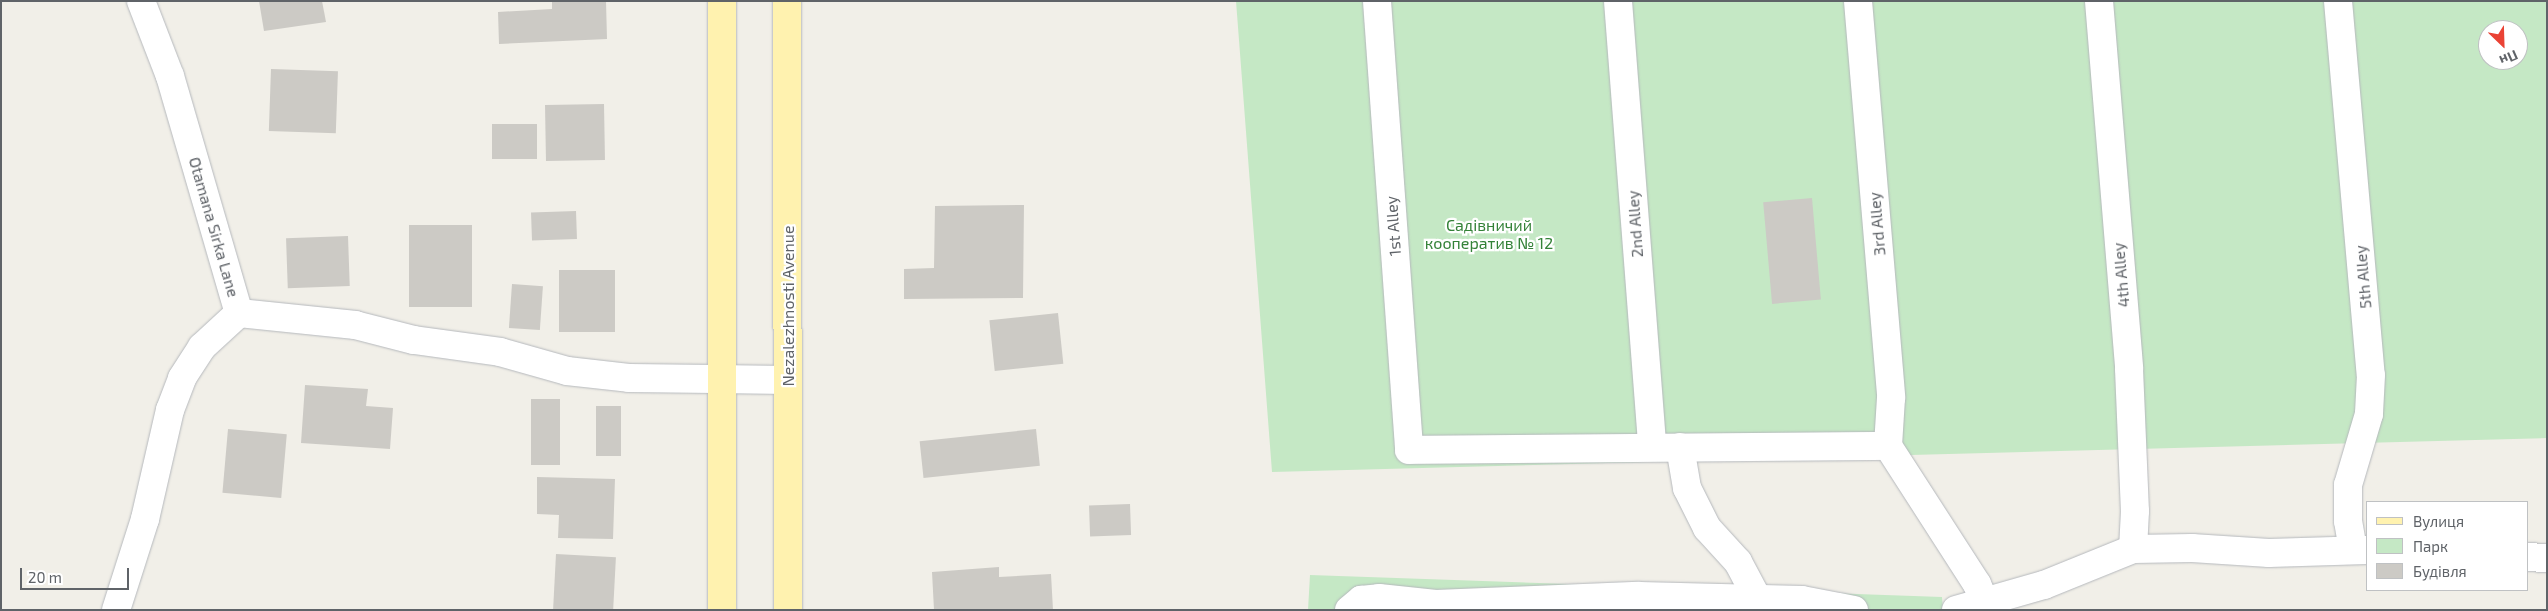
<!DOCTYPE html>
<meta charset="utf-8">
<style>
body{margin:0}
#map{position:relative;width:2548px;height:611px;overflow:hidden;background:#f1efe8;font-family:"Exo 2",sans-serif}
div>[style]{position:absolute}
.green>*{inset:0;background:#c5e8c5}
.building>*{inset:0;background:#cccac5;transform-origin:0 0}
.roads{filter:drop-shadow(0 0 1px #b5b8bc) drop-shadow(0 0 1px #b5b8bc)}
.minor>*{height:28px;margin:-14px;padding:0 14px;transform-origin:14px;border-radius:14px;background:#fff}
.major>*{height:28px;margin:-14px;padding:0 14px;transform-origin:14px;border-radius:14px;background:#fff2af}
span{translate:-50% -50%;white-space:nowrap;text-align:center;line-height:1.15;-webkit-text-stroke:4.5px #fff;paint-order:stroke}
.street-label{font-size:16px;color:#5f6368}
.park-label{font-size:16px;color:#348238}
.frame{position:absolute;inset:0;border:2px solid #5f6368;pointer-events:none}
.legend{position:absolute;left:2366px;top:501px;width:162px;height:90px;box-sizing:border-box;background:#fff;border:1px solid #bfc1c3;margin:0;padding:6px 9px;list-style:none;font-size:15px;color:#5f6368}
.legend li{display:flex;align-items:center;gap:10px;height:25px}
.legend b{width:25px;border:1px solid #bfc1c3}
.north{position:absolute;left:2478px;top:20px;width:50px;height:50px;box-sizing:border-box;background:#fff;border:1px solid #bfc1c3;border-radius:50%;rotate:156deg;font-size:14px;font-weight:700;line-height:20px;text-align:center;color:#5f6368}
.north::after{content:'';display:block;margin:auto;width:18px;height:22px;background:#ea4335;clip-path:polygon(50% 0,100% 100%,50% 72%,0 100%)}
.scale{position:absolute;left:20px;top:568px;width:109px;height:22px;box-sizing:border-box;border:2px solid #5f6368;border-top:0;padding-left:6px;font-size:15px;line-height:18px;white-space:nowrap;color:#5f6368;-webkit-text-stroke:4px #fff;paint-order:stroke}
</style>
<div id="map">
<div class="green">
<div style="clip-path:polygon(evenodd,1236px 1px,2547px 1px,2547px 438px,1272px 472px,1236px 1px,2488px 30px,2518px 30px,2518px 60px,2488px 60px,2488px 30px)"></div>
<div style="clip-path:polygon(1310px 575px,1942px 597px,1943px 610px,1308px 610px)"></div>
</div>
<div class="building">
<div style="clip-path:polygon(259px 1px,322px 1px,326px 22px,264px 31px)"></div>
<div style="clip-path:polygon(552px 1px,606px 1px,607px 39px,499px 44px,498px 12px,552px 9px)"></div>
<div style="left:271px;top:69px;width:67px;height:62px;rotate:2deg"></div>
<div style="left:604px;top:104px;width:56px;height:59px;rotate:89deg"></div>
<div style="left:537px;top:124px;width:35px;height:45px;rotate:90deg"></div>
<div style="left:1812px;top:198px;width:102px;height:49px;rotate:85deg"></div>
<div style="clip-path:polygon(1024px 205px,1023px 298px,904px 299px,904px 269px,934px 268px,935px 206px)"></div>
<div style="left:576px;top:211px;width:28px;height:45px;rotate:88deg"></div>
<div style="left:409px;top:225px;width:63px;height:82px"></div>
<div style="left:348px;top:236px;width:50px;height:62px;rotate:88deg"></div>
<div style="left:559px;top:270px;width:56px;height:62px"></div>
<div style="left:512px;top:284px;width:31px;height:44px;rotate:4deg"></div>
<div style="left:1058px;top:313px;width:51px;height:69px;rotate:84deg"></div>
<div style="clip-path:polygon(305px 385px,368px 389px,366px 406px,393px 408px,390px 449px,301px 443px)"></div>
<div style="left:531px;top:399px;width:29px;height:66px"></div>
<div style="left:596px;top:406px;width:25px;height:50px"></div>
<div style="left:228px;top:429px;width:59px;height:64px;rotate:5deg"></div>
<div style="left:1036px;top:429px;width:37px;height:117px;rotate:84deg"></div>
<div style="clip-path:polygon(537px 477px,615px 479px,613px 539px,558px 538px,559px 515px,537px 514px)"></div>
<div style="left:1130px;top:504px;width:31px;height:41px;rotate:88deg"></div>
<div style="left:556px;top:554px;width:60px;height:56px;rotate:3deg"></div>
<div style="clip-path:polygon(999px 567px,999px 577px,1051px 574px,1053px 610px,934px 610px,932px 572px)"></div>
</div>
<div class="roads">
<div class="minor">
<div style="left:141px;top:1px;width:80px;rotate:68.9deg"></div>
<div style="left:170px;top:76px;width:247px;rotate:73.8deg"></div>
<div style="left:1377px;top:1px;width:450px;rotate:85.9deg"></div>
<div style="left:1409px;top:450px;width:479px;rotate:-0.5deg"></div>
<div style="left:1618px;top:1px;width:447px;rotate:85.6deg"></div>
<div style="left:1858px;top:1px;width:398px;rotate:85.2deg"></div>
<div style="left:1891px;top:398px;width:48px;rotate:93.6deg"></div>
<div style="left:2099px;top:1px;width:369px;rotate:85.3deg"></div>
<div style="left:2129px;top:369px;width:142px;rotate:87.6deg"></div>
<div style="left:2135px;top:511px;width:38px;rotate:93deg"></div>
<div style="left:2338px;top:1px;width:375px;rotate:85deg"></div>
<div style="left:2371px;top:375px;width:39px;rotate:93deg"></div>
<div style="left:2369px;top:414px;width:74px;rotate:106.5deg"></div>
<div style="left:2348px;top:485px;width:36px;rotate:90deg"></div>
<div style="left:2348px;top:521px;width:29px;rotate:80deg"></div>
<div style="left:239px;top:313px;width:117px;rotate:5.9deg"></div>
<div style="left:355px;top:325px;width:61px;rotate:14.3deg"></div>
<div style="left:414px;top:340px;width:87px;rotate:7.9deg"></div>
<div style="left:500px;top:352px;width:70px;rotate:15.8deg"></div>
<div style="left:567px;top:371px;width:62px;rotate:6.4deg"></div>
<div style="left:629px;top:378px;width:159px;rotate:0.7deg"></div>
<div style="left:1888px;top:446px;width:164px;rotate:57.2deg"></div>
<div style="left:1977px;top:584px;width:28px;rotate:67deg"></div>
<div style="left:1680px;top:447px;width:42px;rotate:80.3deg"></div>
<div style="left:1687px;top:488px;width:45px;rotate:63.4deg"></div>
<div style="left:1707px;top:528px;width:46px;rotate:47.6deg"></div>
<div style="left:1738px;top:562px;width:40px;rotate:62deg"></div>
<div style="left:2527px;top:557px;width:20px;rotate:3deg"></div>
<div style="left:116px;top:610px;width:96px;rotate:-72.3deg"></div>
<div style="left:145px;top:519px;width:112px;rotate:-77.1deg"></div>
<div style="left:170px;top:410px;width:34px;rotate:-69deg"></div>
<div style="left:182px;top:378px;width:37px;rotate:-57deg"></div>
<div style="left:202px;top:347px;width:50px;rotate:-42.6deg"></div>
<div style="left:1349px;top:610px;width:16px;rotate:-40deg"></div>
<div style="left:1361px;top:600px;width:18px;rotate:-6deg"></div>
<div style="left:1379px;top:598px;width:57px;rotate:6deg"></div>
<div style="left:1436px;top:604px;width:203px;rotate:-2.3deg"></div>
<div style="left:1639px;top:596px;width:163px;rotate:1.4deg"></div>
<div style="left:1802px;top:600px;width:53px;rotate:10.9deg"></div>
<div style="left:1956px;top:610px;width:91px;rotate:-15.9deg"></div>
<div style="left:2044px;top:585px;width:96px;rotate:-22deg"></div>
<div style="left:2133px;top:549px;width:59px;rotate:-1deg"></div>
<div style="left:2192px;top:548px;width:77px;rotate:3.7deg"></div>
<div style="left:2269px;top:553px;width:98px;rotate:-1.8deg"></div>
</div>
<div class="major">
<div style="left:722px;top:1px;width:609px;rotate:90deg"></div>
<div style="left:787px;top:1px;width:609px;rotate:89.91deg"></div>
</div>
</div>
<div class="street-label">
<span style="left:1635px;top:224px;rotate:-94deg">2nd Alley</span>
<span style="left:1877px;top:224px;rotate:-95deg">3rd Alley</span>
<span style="left:1393px;top:226px;rotate:-94deg">1st Alley</span>
<span style="left:214px;top:227px;rotate:74deg">Otamana Sirka Lane</span>
<span style="left:2121px;top:275px;rotate:-95deg">4th Alley</span>
<span style="left:2363px;top:277px;rotate:-95deg">5th Alley</span>
<span style="left:788px;top:306px;rotate:-90deg">Nezalezhnosti Avenue</span>
</div>
<div class="park-label">
<span style="left:1489px;top:234px">Садівничий<br>кооператив № 12</span>
</div>
<div class="frame"></div>
<ul class="legend">
<li><b style="height:6px;background:#fff2af"></b>Вулиця</li>
<li><b style="height:14px;background:#c5e8c5"></b>Парк</li>
<li><b style="height:14px;background:#cccac5"></b>Будівля</li>
</ul>
<div class="north">Пн</div>
<div class="scale">20 m</div>
</div>
